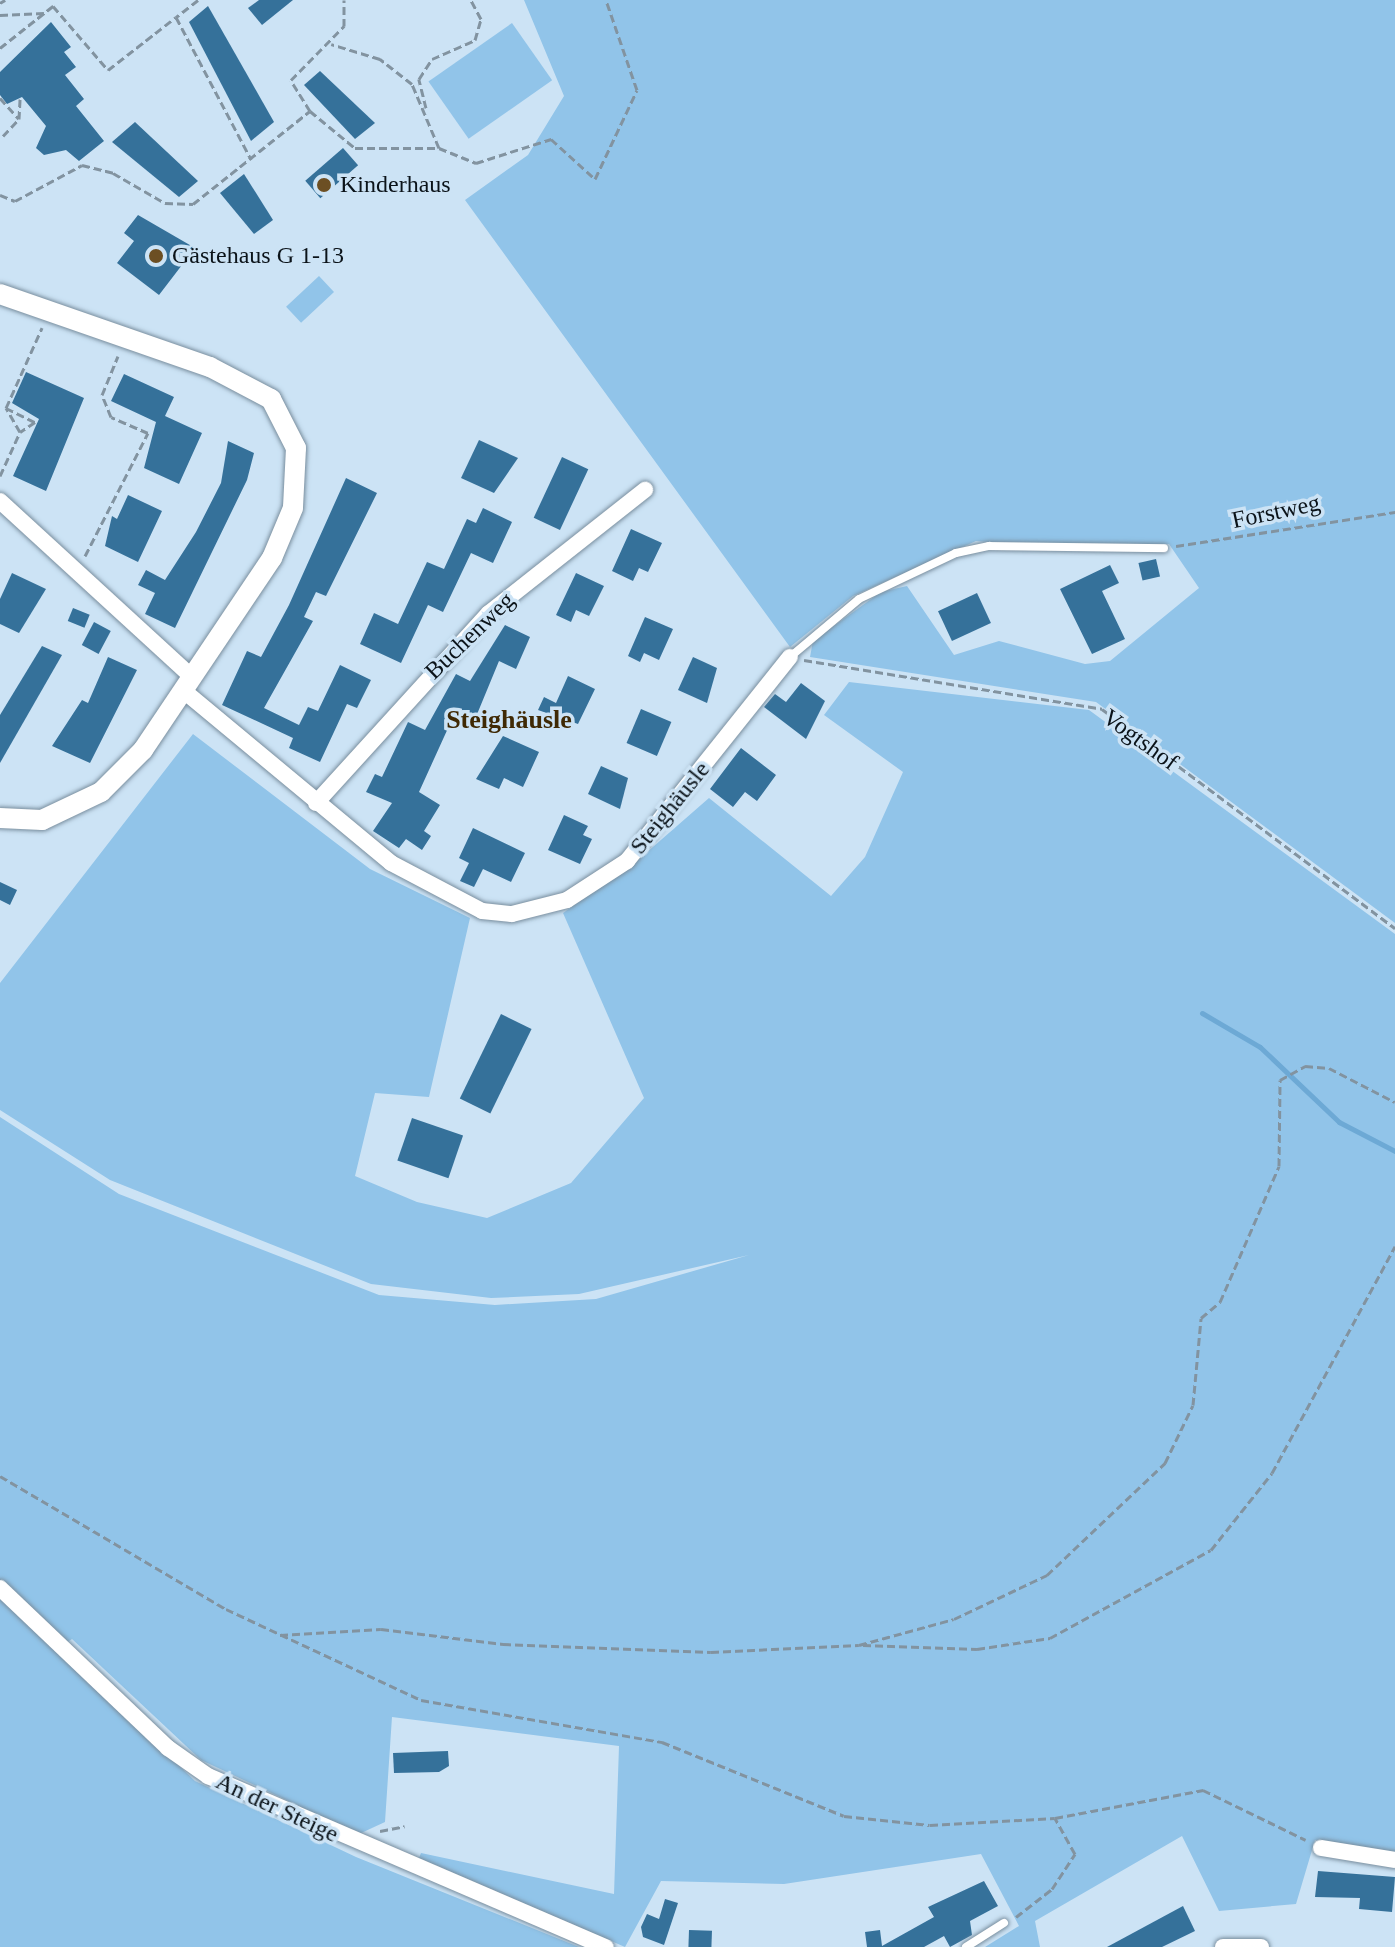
<!DOCTYPE html>
<meta charset="utf-8">
<style>
body{margin:0}
#map{position:relative;width:1395px;height:1947px;overflow:hidden;background:#cce3f5;font-family:Georgia,serif}
div>[style]{position:absolute}
.green>*{inset:0;background:#91c4e9;transform-origin:0 0}
.stream>*{height:5px;margin:-2.5px;padding:0 2.5px;transform-origin:2.5px;border-radius:2.5px;background:#6da9d5}
.building>*{inset:0;background:#35719a;transform-origin:0 0}
.path>*{height:3px;margin-top:-1.5px;transform-origin:0;background:repeating-linear-gradient(90deg,#8293a0 0 8px,transparent 0 12px)}
.roads{filter:drop-shadow(0 0 2px #798e9e) drop-shadow(0 0 2px #798e9e)}
.service>*{height:8px;margin:-4px;padding:0 4px;transform-origin:4px;border-radius:4px;background:#fff}
.minor>*{height:16px;margin:-8px;padding:0 8px;transform-origin:8px;border-radius:8px;background:#fff}
.tertiary>*{height:20px;margin:-10px;padding:0 10px;transform-origin:10px;border-radius:10px;background:#fff}
.dots>*{width:22px;height:22px;translate:-50% -50%;box-sizing:border-box;border:4px solid #cce3f5;border-radius:50%}
span{translate:-50% -50%;white-space:nowrap;text-align:center;line-height:1.15;-webkit-text-stroke:7px #cce3f5;paint-order:stroke}
.poi-label{font-size:24px;color:#0b1319}
.left{translate:0 -50%;text-align:left}
.street-label{font-size:24px;color:#0b1319}
.neighbourhood-label{font-size:26px;color:#3f2904;font-weight:700}
</style>
<div id="map">
<div class="green">
<div style="clip-path:polygon(524px 0,1395px 0,1395px 923px,1096px 702px,810px 657px,813px 641px,881px 592px,907px 586px,954px 655px,999px 641px,1085px 664px,1110px 661px,1199px 588px,1169px 544px,1063px 548px,976px 541px,853px 596px,790px 647px,465px 200px,528px 155px,564px 96px)"></div>
<div style="left:512px;top:23px;width:70px;height:102px;rotate:55deg"></div>
<div style="left:319px;top:276px;width:22px;height:45px;rotate:47deg"></div>
<div style="clip-path:polygon(849px 682px,1089px 710px,1395px 934px,1395px 1856px,1315px 1840px,1296px 1904px,1219px 1911px,1182px 1836px,1035px 1921px,1040px 1947px,985px 1947px,1019px 1926px,981px 1854px,784px 1884px,661px 1881px,625px 1947px,419px 1858px,421px 1853px,614px 1894px,619px 1746px,392px 1717px,385px 1822px,359px 1834px,201px 1760px,72px 1639px,57px 1649px,195px 1781px,356px 1857px,579px 1947px,0 1947px,0 1117px,119px 1194px,379px 1295px,495px 1305px,596px 1299px,749px 1255px,579px 1294px,491px 1298px,371px 1284px,110px 1180px,0 1110px,0 983px,193px 734px,370px 869px,470px 918px,429px 1097px,375px 1093px,355px 1176px,417px 1202px,487px 1218px,571px 1183px,644px 1098px,563px 913px,630px 867px,709px 798px,831px 896px,865px 857px,903px 772px,824px 715px)"></div>
</div>
<div class="stream">
<div style="left:1202px;top:1013px;width:67px;rotate:30.4deg"></div>
<div style="left:1260px;top:1047px;width:109px;rotate:43.5deg"></div>
<div style="left:1339px;top:1122px;width:63px;rotate:27.4deg"></div>
</div>
<div class="building">
<div style="clip-path:polygon(259px 0,293px 0,262px 25px,248px 8px)"></div>
<div style="clip-path:polygon(208px 6px,274px 122px,251px 141px,189px 22px)"></div>
<div style="clip-path:polygon(51px 22px,71px 47px,64px 52px,76px 67px,65px 75px,84px 99px,76px 106px,104px 141px,79px 161px,66px 150px,44px 155px,36px 148px,46px 126px,22px 97px,7px 104px,0 95px,0 72px)"></div>
<div style="clip-path:polygon(320px 71px,375px 123px,355px 139px,304px 85px)"></div>
<div style="clip-path:polygon(135px 122px,198px 181px,179px 197px,112px 142px)"></div>
<div style="left:343px;top:148px;width:23px;height:50px;rotate:49deg"></div>
<div style="clip-path:polygon(244px 174px,273px 220px,254px 234px,220px 193px)"></div>
<div style="clip-path:polygon(138px 215px,195px 248px,159px 295px,117px 263px,134px 241px,124px 233px)"></div>
<div style="clip-path:polygon(26px 372px,84px 398px,46px 491px,13px 476px,39px 419px,12px 403px)"></div>
<div style="clip-path:polygon(124px 374px,174px 397px,165px 416px,202px 433px,179px 484px,144px 468px,156px 422px,111px 401px)"></div>
<div style="clip-path:polygon(479px 440px,518px 458px,494px 493px,461px 478px)"></div>
<div style="clip-path:polygon(228px 441px,254px 453px,247px 480px,175px 628px,145px 614px,155px 593px,138px 585px,146px 570px,165px 580px,196px 532px,221px 483px)"></div>
<div style="left:562px;top:457px;width:29px;height:67px;rotate:25deg"></div>
<div style="clip-path:polygon(346px 478px,377px 493px,326px 596px,316px 592px,304px 617px,313px 621px,264px 708px,299px 725px,308px 707px,318px 711px,340px 665px,371px 680px,357px 708px,347px 704px,320px 762px,289px 748px,293px 738px,222px 705px,247px 651px,261px 657px,289px 605px)"></div>
<div style="clip-path:polygon(128px 495px,162px 511px,138px 562px,105px 546px,112px 516px,117px 519px)"></div>
<div style="clip-path:polygon(483px 508px,512px 522px,493px 563px,471px 553px,443px 612px,428px 605px,401px 663px,360px 644px,374px 613px,398px 624px,427px 562px,444px 569px,467px 519px,476px 523px)"></div>
<div style="clip-path:polygon(631px 529px,662px 543px,648px 572px,639px 568px,633px 581px,612px 571px)"></div>
<div style="left:1156px;top:559px;width:18px;height:18px;rotate:77deg"></div>
<div style="clip-path:polygon(1110px 565px,1119px 583px,1102px 591px,1125px 639px,1092px 654px,1060px 589px)"></div>
<div style="clip-path:polygon(12px 573px,46px 589px,19px 633px,0 624px,0 599px)"></div>
<div style="clip-path:polygon(576px 573px,604px 586px,589px 616px,576px 610px,571px 622px,556px 615px)"></div>
<div style="left:977px;top:593px;width:33px;height:43px;rotate:65deg"></div>
<div style="left:73px;top:608px;width:18px;height:14px;rotate:22deg"></div>
<div style="clip-path:polygon(645px 617px,673px 629px,659px 660px,644px 653px,640px 662px,628px 656px)"></div>
<div style="left:94px;top:622px;width:19px;height:26px;rotate:28deg"></div>
<div style="clip-path:polygon(505px 625px,530px 637px,516px 669px,499px 661px,473px 724px,454px 715px,419px 792px,440px 805px,424px 831px,431px 836px,422px 850px,406px 839px,399px 848px,373px 831px,392px 803px,366px 792px,375px 774px,382px 777px,408px 722px,425px 730px,456px 674px,470px 681px)"></div>
<div style="clip-path:polygon(42px 646px,62px 655px,0 763px,0 715px)"></div>
<div style="clip-path:polygon(108px 657px,137px 670px,90px 763px,52px 746px,82px 700px,88px 703px)"></div>
<div style="clip-path:polygon(693px 657px,717px 668px,707px 703px,678px 690px)"></div>
<div style="clip-path:polygon(568px 676px,595px 689px,578px 724px,538px 710px,544px 697px,556px 703px)"></div>
<div style="clip-path:polygon(801px 683px,825px 701px,806px 739px,764px 707px,775px 694px,786px 702px)"></div>
<div style="left:641px;top:709px;width:33px;height:37px;rotate:23deg"></div>
<div style="clip-path:polygon(503px 736px,539px 752px,523px 787px,504px 778px,499px 789px,476px 779px)"></div>
<div style="clip-path:polygon(741px 748px,776px 775px,757px 801px,745px 792px,733px 807px,710px 789px)"></div>
<div style="clip-path:polygon(601px 766px,628px 778px,620px 809px,588px 794px)"></div>
<div style="clip-path:polygon(564px 815px,588px 826px,583px 835px,592px 839px,580px 864px,548px 850px)"></div>
<div style="clip-path:polygon(473px 828px,525px 853px,511px 882px,483px 869px,474px 887px,460px 881px,469px 863px,459px 858px)"></div>
<div style="clip-path:polygon(0 882px,17px 890px,10px 905px,0 900px)"></div>
<div style="left:501px;top:1014px;width:34px;height:94px;rotate:26deg"></div>
<div style="left:412px;top:1118px;width:54px;height:45px;rotate:19deg"></div>
<div style="clip-path:polygon(448px 1751px,449px 1766px,439px 1772px,394px 1773px,393px 1753px)"></div>
<div style="clip-path:polygon(1318px 1871px,1395px 1877px,1392px 1912px,1359px 1909px,1360px 1898px,1315px 1897px)"></div>
<div style="clip-path:polygon(984px 1881px,998px 1906px,970px 1921px,972px 1935px,950px 1947px,944px 1936px,924px 1947px,867px 1947px,865px 1932px,880px 1930px,882px 1946px,934px 1917px,928px 1907px)"></div>
<div style="clip-path:polygon(665px 1899px,678px 1903px,664px 1945px,643px 1937px,641px 1927px,647px 1914px,659px 1919px)"></div>
<div style="clip-path:polygon(1183px 1906px,1195px 1931px,1162px 1947px,1107px 1947px)"></div>
<div style="left:689px;top:1930px;width:23px;height:17px;rotate:2deg"></div>
</div>
<div class="path">
<div style="left:198px;top:0;width:28px;rotate:142deg"></div>
<div style="left:176px;top:17px;width:161px;rotate:62.2deg"></div>
<div style="left:0;top:3px;width:6px;rotate:-31deg"></div>
<div style="left:0;top:15px;width:44px;rotate:-2.6deg"></div>
<div style="left:0;top:48px;width:68px;rotate:-38.4deg"></div>
<div style="left:53px;top:6px;width:84px;rotate:49.3deg"></div>
<div style="left:108px;top:70px;width:86px;rotate:-37.9deg"></div>
<div style="left:0;top:98px;width:28px;rotate:48deg"></div>
<div style="left:426px;top:108px;width:30px;rotate:-104deg"></div>
<div style="left:419px;top:79px;width:24px;rotate:-57deg"></div>
<div style="left:432px;top:59px;width:47px;rotate:-23.8deg"></div>
<div style="left:475px;top:40px;width:22px;rotate:-74deg"></div>
<div style="left:481px;top:19px;width:21px;rotate:-118deg"></div>
<div style="left:310px;top:111px;width:58px;rotate:39.4deg"></div>
<div style="left:355px;top:148px;width:84px"></div>
<div style="left:439px;top:148px;width:69px;rotate:-112.9deg"></div>
<div style="left:412px;top:84px;width:41px;rotate:-142deg"></div>
<div style="left:380px;top:59px;width:51px;rotate:-163deg"></div>
<div style="left:3px;top:136px;width:23px;rotate:-47deg"></div>
<div style="left:19px;top:119px;width:20px;rotate:-87deg"></div>
<div style="left:439px;top:148px;width:40px;rotate:22deg"></div>
<div style="left:476px;top:163px;width:79px;rotate:-17.7deg"></div>
<div style="left:551px;top:139px;width:59px;rotate:42.3deg"></div>
<div style="left:595px;top:179px;width:98px;rotate:-64.7deg"></div>
<div style="left:637px;top:90px;width:95px;rotate:-109deg"></div>
<div style="left:0;top:195px;width:16px;rotate:22deg"></div>
<div style="left:15px;top:201px;width:76px;rotate:-28.2deg"></div>
<div style="left:82px;top:165px;width:32px;rotate:14deg"></div>
<div style="left:113px;top:173px;width:60px;rotate:30deg"></div>
<div style="left:165px;top:203px;width:28px;rotate:2deg"></div>
<div style="left:193px;top:204px;width:149px;rotate:-38.5deg"></div>
<div style="left:310px;top:111px;width:36px;rotate:-122deg"></div>
<div style="left:291px;top:80px;width:76px;rotate:-45.5deg"></div>
<div style="left:344px;top:26px;width:26px;rotate:-90deg"></div>
<div style="left:6px;top:408px;width:32px;rotate:26deg"></div>
<div style="left:35px;top:422px;width:18px;rotate:146deg"></div>
<div style="left:0;top:476px;width:48px;rotate:-65.6deg"></div>
<div style="left:20px;top:432px;width:28px;rotate:-120deg"></div>
<div style="left:6px;top:408px;width:88px;rotate:-65.8deg"></div>
<div style="left:1176px;top:546px;width:222px;rotate:-8.8deg"></div>
<div style="left:85px;top:556px;width:138px;rotate:-62.9deg"></div>
<div style="left:148px;top:433px;width:40px;rotate:-156.6deg"></div>
<div style="left:111px;top:417px;width:24px;rotate:-112deg"></div>
<div style="left:102px;top:395px;width:42px;rotate:-67.7deg"></div>
<div style="left:804px;top:660px;width:302px;rotate:9.3deg"></div>
<div style="left:1102px;top:709px;width:366px;rotate:36.8deg"></div>
<div style="left:0;top:1476px;width:262px;rotate:30.5deg"></div>
<div style="left:226px;top:1609px;width:215px;rotate:25deg"></div>
<div style="left:421px;top:1700px;width:245px;rotate:9.9deg"></div>
<div style="left:662px;top:1742px;width:196px;rotate:22.1deg"></div>
<div style="left:844px;top:1816px;width:86px;rotate:6deg"></div>
<div style="left:930px;top:1825px;width:125px;rotate:-3.2deg"></div>
<div style="left:1055px;top:1818px;width:151px;rotate:-10.7deg"></div>
<div style="left:1203px;top:1790px;width:114px;rotate:25.9deg"></div>
<div style="left:280px;top:1635px;width:101px;rotate:-3.4deg"></div>
<div style="left:381px;top:1629px;width:123px;rotate:7deg"></div>
<div style="left:503px;top:1644px;width:208px;rotate:2.2deg"></div>
<div style="left:711px;top:1652px;width:148px;rotate:-2.7deg"></div>
<div style="left:859px;top:1645px;width:98px;rotate:-15.3deg"></div>
<div style="left:954px;top:1619px;width:103px;rotate:-25.3deg"></div>
<div style="left:1047px;top:1575px;width:163px;rotate:-43.5deg"></div>
<div style="left:1165px;top:1463px;width:64px;rotate:-64.2deg"></div>
<div style="left:1193px;top:1405px;width:87px;rotate:-84.7deg"></div>
<div style="left:1201px;top:1318px;width:25px;rotate:-40deg"></div>
<div style="left:1220px;top:1302px;width:148px;rotate:-66.5deg"></div>
<div style="left:1279px;top:1166px;width:86px;rotate:-89.3deg"></div>
<div style="left:1280px;top:1080px;width:29px;rotate:-29deg"></div>
<div style="left:1305px;top:1066px;width:24px;rotate:5deg"></div>
<div style="left:1329px;top:1068px;width:74px;rotate:27.3deg"></div>
<div style="left:863px;top:1645px;width:114px;rotate:2deg"></div>
<div style="left:977px;top:1649px;width:74px;rotate:-8.6deg"></div>
<div style="left:1050px;top:1638px;width:183px;rotate:-28.7deg"></div>
<div style="left:1211px;top:1550px;width:98px;rotate:-51.6deg"></div>
<div style="left:1272px;top:1473px;width:258px;rotate:-61.5deg"></div>
<div style="left:380px;top:1831px;width:25px;rotate:-11deg"></div>
<div style="left:1016px;top:1917px;width:46px;rotate:-37.9deg"></div>
<div style="left:1052px;top:1889px;width:42px;rotate:-56.7deg"></div>
<div style="left:1075px;top:1854px;width:41px;rotate:-119.1deg"></div>
</div>
<div class="roads">
<div class="service">
<div style="left:790px;top:657px;width:90px;rotate:-40deg"></div>
<div style="left:859px;top:599px;width:107px;rotate:-25.4deg"></div>
<div style="left:956px;top:553px;width:34px;rotate:-12deg"></div>
<div style="left:989px;top:546px;width:175px;rotate:0.7deg"></div>
<div style="left:966px;top:1947px;width:45px;rotate:-32.3deg"></div>
</div>
<div class="minor">
<div style="left:0;top:501px;width:260px;rotate:42.5deg"></div>
<div style="left:184px;top:691px;width:269px;rotate:39.7deg"></div>
<div style="left:391px;top:863px;width:103px;rotate:27.8deg"></div>
<div style="left:482px;top:911px;width:30px;rotate:6deg"></div>
<div style="left:512px;top:914px;width:57px;rotate:-14.3deg"></div>
<div style="left:567px;top:900px;width:72px;rotate:-33deg"></div>
<div style="left:627px;top:861px;width:261px;rotate:-51.4deg"></div>
<div style="left:316px;top:803px;width:257px;rotate:-47.7deg"></div>
<div style="left:489px;top:613px;width:199px;rotate:-38.3deg"></div>
<div style="left:0;top:1588px;width:232px;rotate:43.6deg"></div>
<div style="left:168px;top:1748px;width:49px;rotate:35deg"></div>
<div style="left:208px;top:1776px;width:433px;rotate:23.3deg"></div>
<div style="left:1321px;top:1848px;width:75px;rotate:9.2deg"></div>
<div style="left:1223px;top:1947px;width:38px"></div>
</div>
<div class="tertiary">
<div style="left:0;top:294px;width:222px;rotate:19.2deg"></div>
<div style="left:210px;top:367px;width:69px;rotate:27.7deg"></div>
<div style="left:271px;top:399px;width:55px;rotate:63deg"></div>
<div style="left:296px;top:448px;width:60px;rotate:92.9deg"></div>
<div style="left:293px;top:508px;width:54px;rotate:112.8deg"></div>
<div style="left:272px;top:558px;width:231px;rotate:123.9deg"></div>
<div style="left:143px;top:750px;width:59px;rotate:135deg"></div>
<div style="left:101px;top:792px;width:65px;rotate:154.6deg"></div>
<div style="left:42px;top:820px;width:42px;rotate:-177.3deg"></div>
</div>
</div>
<div class="dots">
<div style="left:324px;top:185px;background:#6c4f23"></div>
<div style="left:156px;top:256px;background:#6c4f23"></div>
</div>
<div class="poi-label">
<span class="left" style="left:340px;top:185px">Kinderhaus</span>
<span class="left" style="left:172px;top:256px">Gästehaus G 1-13</span>
</div>
<div class="street-label">
<span style="left:1276px;top:512px;rotate:-12deg">Forstweg</span>
<span style="left:470px;top:636px;rotate:-44deg">Buchenweg</span>
<span style="left:1140px;top:740px;rotate:36deg">Vogtshof</span>
<span style="left:670px;top:808px;rotate:-51deg">Steighäusle</span>
<span style="left:277px;top:1808px;rotate:25deg">An der Steige</span>
</div>
<div class="neighbourhood-label">
<span style="left:509px;top:720px">Steighäusle</span>
</div>
</div>
